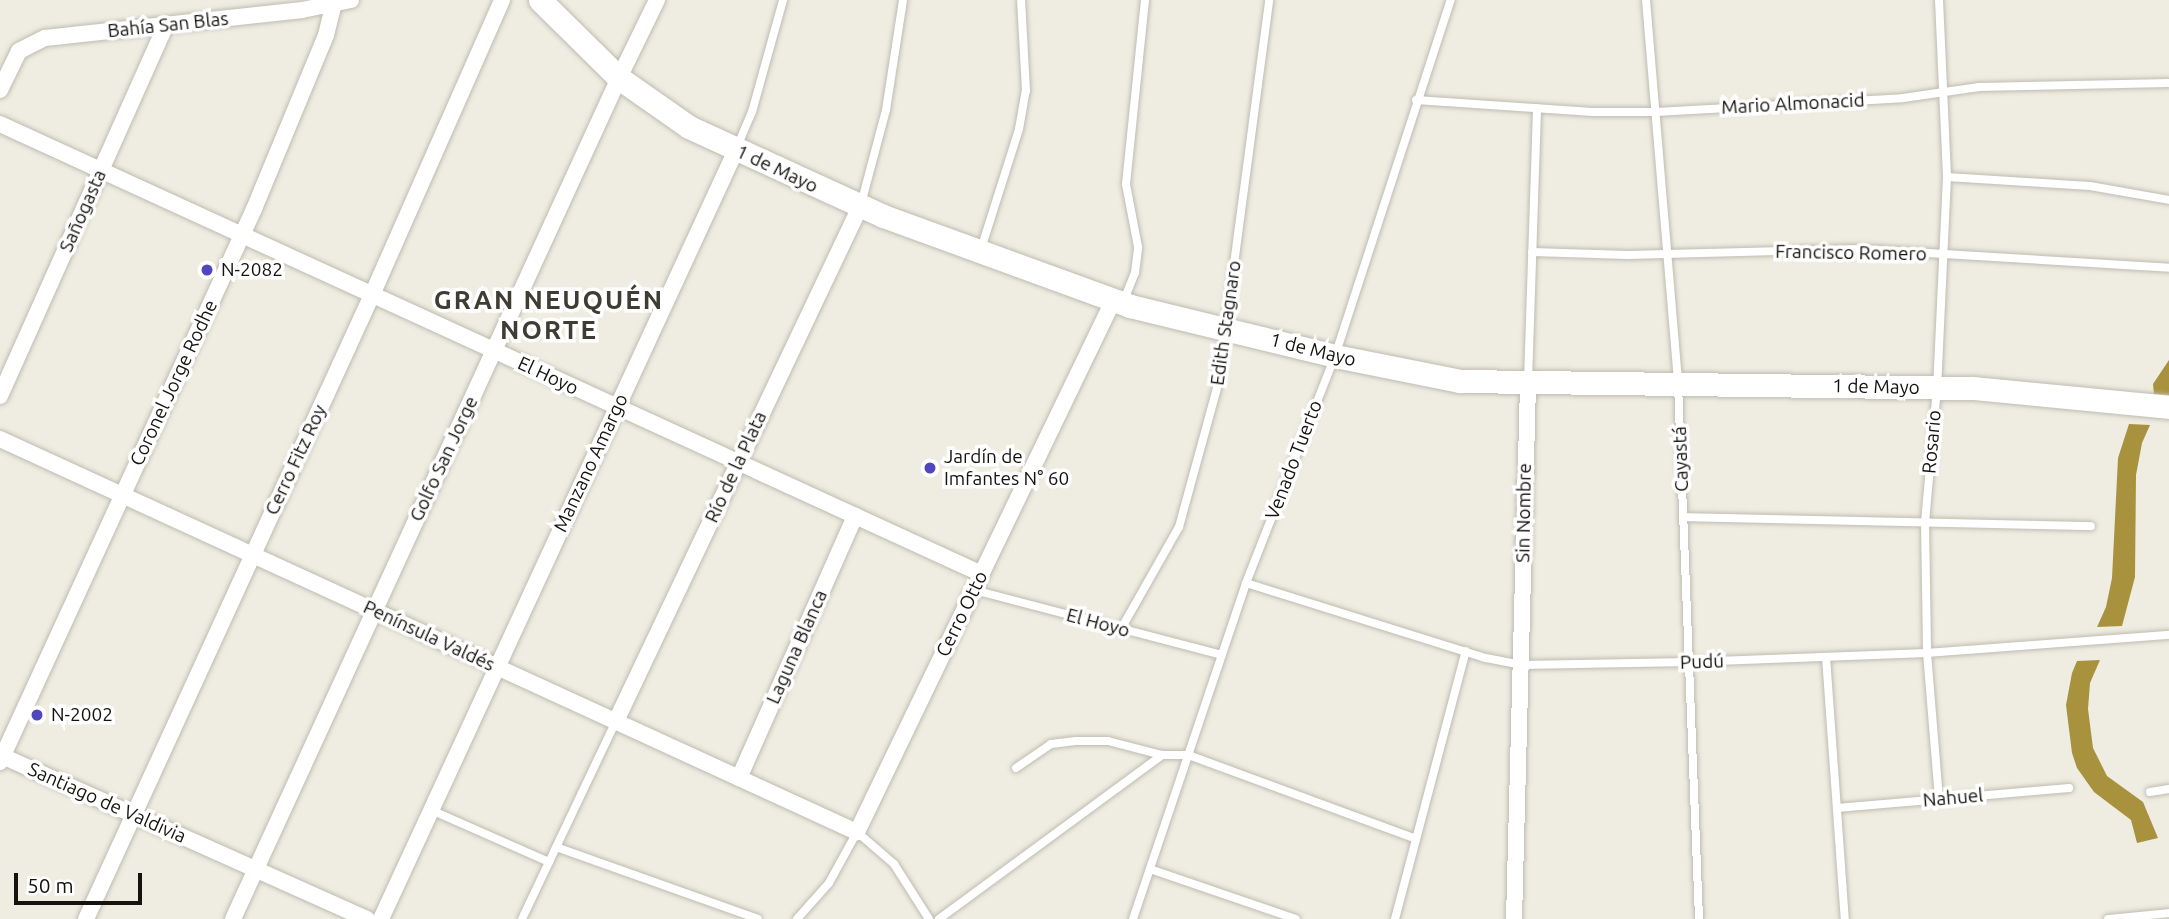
<!DOCTYPE html>
<meta charset="utf-8">
<style>
body{margin:0}
#map{position:relative;width:2169px;height:919px;overflow:hidden;background:#efece1;font-family:Ubuntu,sans-serif}
div>[style]{position:absolute}
.water>*{inset:0;background:#a8923e}
.roads{filter:drop-shadow(0 0 2px #bebcb1) drop-shadow(0 0 2px #bebcb1)}
.lane>*{height:8px;margin:-4px;padding:0 4px;transform-origin:4px;border-radius:4px;background:#fff}
.street>*{height:16px;margin:-8px;padding:0 8px;transform-origin:8px;border-radius:8px;background:#fff}
.secondary>*{height:23px;margin:-11.5px;padding:0 11.5px;transform-origin:11.5px;border-radius:11.5px;background:#fff}
.dots>*{width:19px;height:19px;translate:-50% -50%;box-sizing:border-box;border:4px solid #fff;border-radius:50%}
span{translate:-50% -50%;white-space:nowrap;text-align:center;line-height:1.15;-webkit-text-stroke:7px #fff;paint-order:stroke}
.street-label{font-size:19px;color:#141310}
.poi-label{font-size:19px;color:#141310}
.left{translate:0 -50%;text-align:left}
.district-label{font-size:26px;color:#3e3c33;font-weight:700;letter-spacing:2px}
.scale{position:absolute;left:14px;top:873px;width:128px;height:32px;box-sizing:border-box;border:4px solid #141310;border-top:0;padding-left:9px;font-size:21px;line-height:24px;white-space:nowrap;color:#141310;-webkit-text-stroke:5px #fff;paint-order:stroke}
</style>
<div id="map">
<div class="water">
<div style="clip-path:polygon(2169px 360px,2169px 395px,2154px 394px,2153px 384px)"></div>
<div style="clip-path:polygon(2129px 424px,2150px 425px,2142px 443px,2136px 475px,2135px 577px,2122px 626px,2097px 627px,2106px 607px,2112px 578px,2118px 458px)"></div>
<div style="clip-path:polygon(2100px 660px,2090px 683px,2088px 709px,2093px 748px,2107px 776px,2143px 802px,2158px 838px,2137px 843px,2131px 820px,2094px 792px,2077px 768px,2072px 753px,2066px 705px,2072px 673px,2077px 661px)"></div>
</div>
<div class="roads">
<div class="lane">
<div style="left:1646px;top:0;width:385px;rotate:85.2deg"></div>
<div style="left:1678px;top:384px;width:535px;rotate:87.75deg"></div>
<div style="left:1939px;top:0;width:177px;rotate:87.4deg"></div>
<div style="left:1947px;top:177px;width:211px;rotate:92.7deg"></div>
<div style="left:1937px;top:388px;width:135px;rotate:95.1deg"></div>
<div style="left:1925px;top:522px;width:131px;rotate:89.1deg"></div>
<div style="left:1927px;top:653px;width:147px;rotate:85.3deg"></div>
<div style="left:1416px;top:100px;width:177px;rotate:3.9deg"></div>
<div style="left:1593px;top:112px;width:63px"></div>
<div style="left:1656px;top:112px;width:247px;rotate:-3.2deg"></div>
<div style="left:1903px;top:98px;width:77px;rotate:-8.2deg"></div>
<div style="left:1979px;top:87px;width:190px;rotate:-1.2deg"></div>
<div style="left:737px;top:147px;width:38px;rotate:-67deg"></div>
<div style="left:752px;top:112px;width:116px;rotate:-74.5deg"></div>
<div style="left:1947px;top:177px;width:143px;rotate:3.6deg"></div>
<div style="left:2090px;top:186px;width:80px;rotate:10deg"></div>
<div style="left:861px;top:204px;width:97px;rotate:-75.1deg"></div>
<div style="left:886px;top:110px;width:111px;rotate:-81.2deg"></div>
<div style="left:981px;top:249px;width:126px;rotate:-72.4deg"></div>
<div style="left:1019px;top:129px;width:39px;rotate:-80deg"></div>
<div style="left:1026px;top:91px;width:91px;rotate:-93.1deg"></div>
<div style="left:1532px;top:252px;width:96px;rotate:1.8deg"></div>
<div style="left:1628px;top:255px;width:234px;rotate:-1.5deg"></div>
<div style="left:1862px;top:249px;width:308px;rotate:3.5deg"></div>
<div style="left:1124px;top:300px;width:29px;rotate:-68deg"></div>
<div style="left:1135px;top:273px;width:26px;rotate:-83deg"></div>
<div style="left:1138px;top:247px;width:64px;rotate:-100.8deg"></div>
<div style="left:1126px;top:184px;width:185px;rotate:-84.1deg"></div>
<div style="left:1528px;top:381px;width:273px;rotate:-88.1deg"></div>
<div style="left:1683px;top:517px;width:408px;rotate:1.3deg"></div>
<div style="left:1246px;top:583px;width:251px;rotate:17.4deg"></div>
<div style="left:1486px;top:658px;width:36px;rotate:11deg"></div>
<div style="left:1521px;top:665px;width:169px;rotate:-1deg"></div>
<div style="left:1690px;top:662px;width:237px;rotate:-2.2deg"></div>
<div style="left:1927px;top:653px;width:243px;rotate:-4.3deg"></div>
<div style="left:974px;top:590px;width:256px;rotate:14.7deg"></div>
<div style="left:1121px;top:629px;width:117px;rotate:-60.4deg"></div>
<div style="left:1179px;top:527px;width:148px;rotate:-74.7deg"></div>
<div style="left:1218px;top:384px;width:387px;rotate:-82.4deg"></div>
<div style="left:1826px;top:657px;width:263px;rotate:85.9deg"></div>
<div style="left:1016px;top:768px;width:42px;rotate:-34.4deg"></div>
<div style="left:1051px;top:744px;width:25px;rotate:-7deg"></div>
<div style="left:1076px;top:741px;width:32px"></div>
<div style="left:1108px;top:741px;width:56px;rotate:14.5deg"></div>
<div style="left:2150px;top:792px;width:19px;rotate:-9deg"></div>
<div style="left:1837px;top:808px;width:233px;rotate:-4.9deg"></div>
<div style="left:431px;top:810px;width:129px;rotate:23.8deg"></div>
<div style="left:556px;top:847px;width:214px;rotate:19.6deg"></div>
<div style="left:1150px;top:869px;width:154px;rotate:18.9deg"></div>
<div style="left:522px;top:919px;width:219px;rotate:-64.6deg"></div>
<div style="left:797px;top:919px;width:48px;rotate:-48.4deg"></div>
<div style="left:829px;top:883px;width:58px;rotate:-61.2deg"></div>
<div style="left:857px;top:832px;width:49px;rotate:40.9deg"></div>
<div style="left:894px;top:864px;width:65px;rotate:57.5deg"></div>
<div style="left:939px;top:919px;width:277px;rotate:-36.3deg"></div>
<div style="left:1162px;top:755px;width:26px"></div>
<div style="left:1188px;top:755px;width:243px;rotate:20.2deg"></div>
<div style="left:1133px;top:919px;width:354px;rotate:-71.4deg"></div>
<div style="left:1246px;top:583px;width:244px;rotate:-68.6deg"></div>
<div style="left:1335px;top:356px;width:374px;rotate:-72deg"></div>
<div style="left:1395px;top:919px;width:277px;rotate:-75.2deg"></div>
<div style="left:2108px;top:919px;width:61px;rotate:-5.6deg"></div>
</div>
<div class="street">
<div style="left:0;top:90px;width:43px;rotate:-64deg"></div>
<div style="left:19px;top:51px;width:29px;rotate:-27deg"></div>
<div style="left:45px;top:38px;width:259px;rotate:-6.2deg"></div>
<div style="left:302px;top:10px;width:50px;rotate:-11.5deg"></div>
<div style="left:0;top:124px;width:1080px;rotate:24.62deg"></div>
<div style="left:0;top:396px;width:406px;rotate:-65.9deg"></div>
<div style="left:0;top:439px;width:943px;rotate:24.64deg"></div>
<div style="left:857px;top:832px;width:589px;rotate:-64.26deg"></div>
<div style="left:616px;top:721px;width:569px;rotate:-64.61deg"></div>
<div style="left:0;top:755px;width:402px;rotate:24.1deg"></div>
<div style="left:0;top:762px;width:609px;rotate:-65.33deg"></div>
<div style="left:254px;top:209px;width:188px;rotate:-67.5deg"></div>
<div style="left:326px;top:35px;width:36px;rotate:-76deg"></div>
<div style="left:739px;top:778px;width:287px;rotate:-66.1deg"></div>
<div style="left:86px;top:919px;width:686px;rotate:-65.38deg"></div>
<div style="left:372px;top:295px;width:322px;rotate:-66.2deg"></div>
<div style="left:233px;top:919px;width:925px;rotate:-65.35deg"></div>
<div style="left:619px;top:78px;width:87px;rotate:-64deg"></div>
<div style="left:381px;top:919px;width:847px;rotate:-65.22deg"></div>
<div style="left:1514px;top:919px;width:536px;rotate:-88.5deg"></div>
</div>
<div class="secondary">
<div style="left:540px;top:0;width:111px;rotate:44.6deg"></div>
<div style="left:619px;top:78px;width:85px;rotate:35deg"></div>
<div style="left:689px;top:127px;width:213px;rotate:24.6deg"></div>
<div style="left:883px;top:216px;width:263px;rotate:20deg"></div>
<div style="left:1130px;top:306px;width:211px;rotate:13.7deg"></div>
<div style="left:1335px;top:356px;width:127px;rotate:11.3deg"></div>
<div style="left:1460px;top:381px;width:513px;rotate:0.78deg"></div>
<div style="left:1973px;top:388px;width:197px;rotate:5.5deg"></div>
</div>
</div>
<div class="dots">
<div style="left:207px;top:270px;background:#5046bd"></div>
<div style="left:930px;top:468px;background:#5046bd"></div>
<div style="left:37px;top:715px;background:#5046bd"></div>
</div>
<div class="street-label">
<span style="left:168px;top:25px;rotate:-6deg">Bahía San Blas</span>
<span style="left:1793px;top:104px;rotate:-3deg">Mario Almonacid</span>
<span style="left:777px;top:169px;rotate:25deg">1 de Mayo</span>
<span style="left:83px;top:211px;rotate:-66deg">Sañogasta</span>
<span style="left:1851px;top:253px;rotate:1deg">Francisco Romero</span>
<span style="left:1226px;top:323px;rotate:-82deg">Edith Stagnaro</span>
<span style="left:1313px;top:350px;rotate:14deg">1 de Mayo</span>
<span style="left:548px;top:376px;rotate:25deg">El Hoyo</span>
<span style="left:174px;top:383px;rotate:-65deg">Coronel Jorge Rodhe</span>
<span style="left:1876px;top:387px;rotate:1deg">1 de Mayo</span>
<span style="left:1932px;top:442px;rotate:-85deg">Rosario</span>
<span style="left:444px;top:459px;rotate:-65deg">Golfo San Jorge</span>
<span style="left:1681px;top:459px;rotate:-92deg">Cayastá</span>
<span style="left:296px;top:460px;rotate:-65deg">Cerro Fitz Roy</span>
<span style="left:1294px;top:460px;rotate:-69deg">Venado Tuerto</span>
<span style="left:591px;top:463px;rotate:-65deg">Manzano Amargo</span>
<span style="left:736px;top:467px;rotate:-65deg">Río de la Plata</span>
<span style="left:1524px;top:513px;rotate:-89deg">Sin Nombre</span>
<span style="left:962px;top:614px;rotate:-64deg">Cerro Otto</span>
<span style="left:1098px;top:623px;rotate:15deg">El Hoyo</span>
<span style="left:429px;top:636px;rotate:25deg">Península Valdés</span>
<span style="left:797px;top:647px;rotate:-66deg">Laguna Blanca</span>
<span style="left:1702px;top:662px;rotate:-2deg">Pudú</span>
<span style="left:1953px;top:798px;rotate:-5deg">Nahuel</span>
<span style="left:107px;top:803px;rotate:24deg">Santiago de Valdivia</span>
</div>
<div class="poi-label">
<span class="left" style="left:221px;top:270px">N-2082</span>
<span class="left" style="left:944px;top:468px">Jardín de<br>Imfantes N° 60</span>
<span class="left" style="left:51px;top:715px">N-2002</span>
</div>
<div class="district-label">
<span style="left:549px;top:315px">GRAN NEUQUÉN<br>NORTE</span>
</div>
<div class="scale">50 m</div>
</div>
